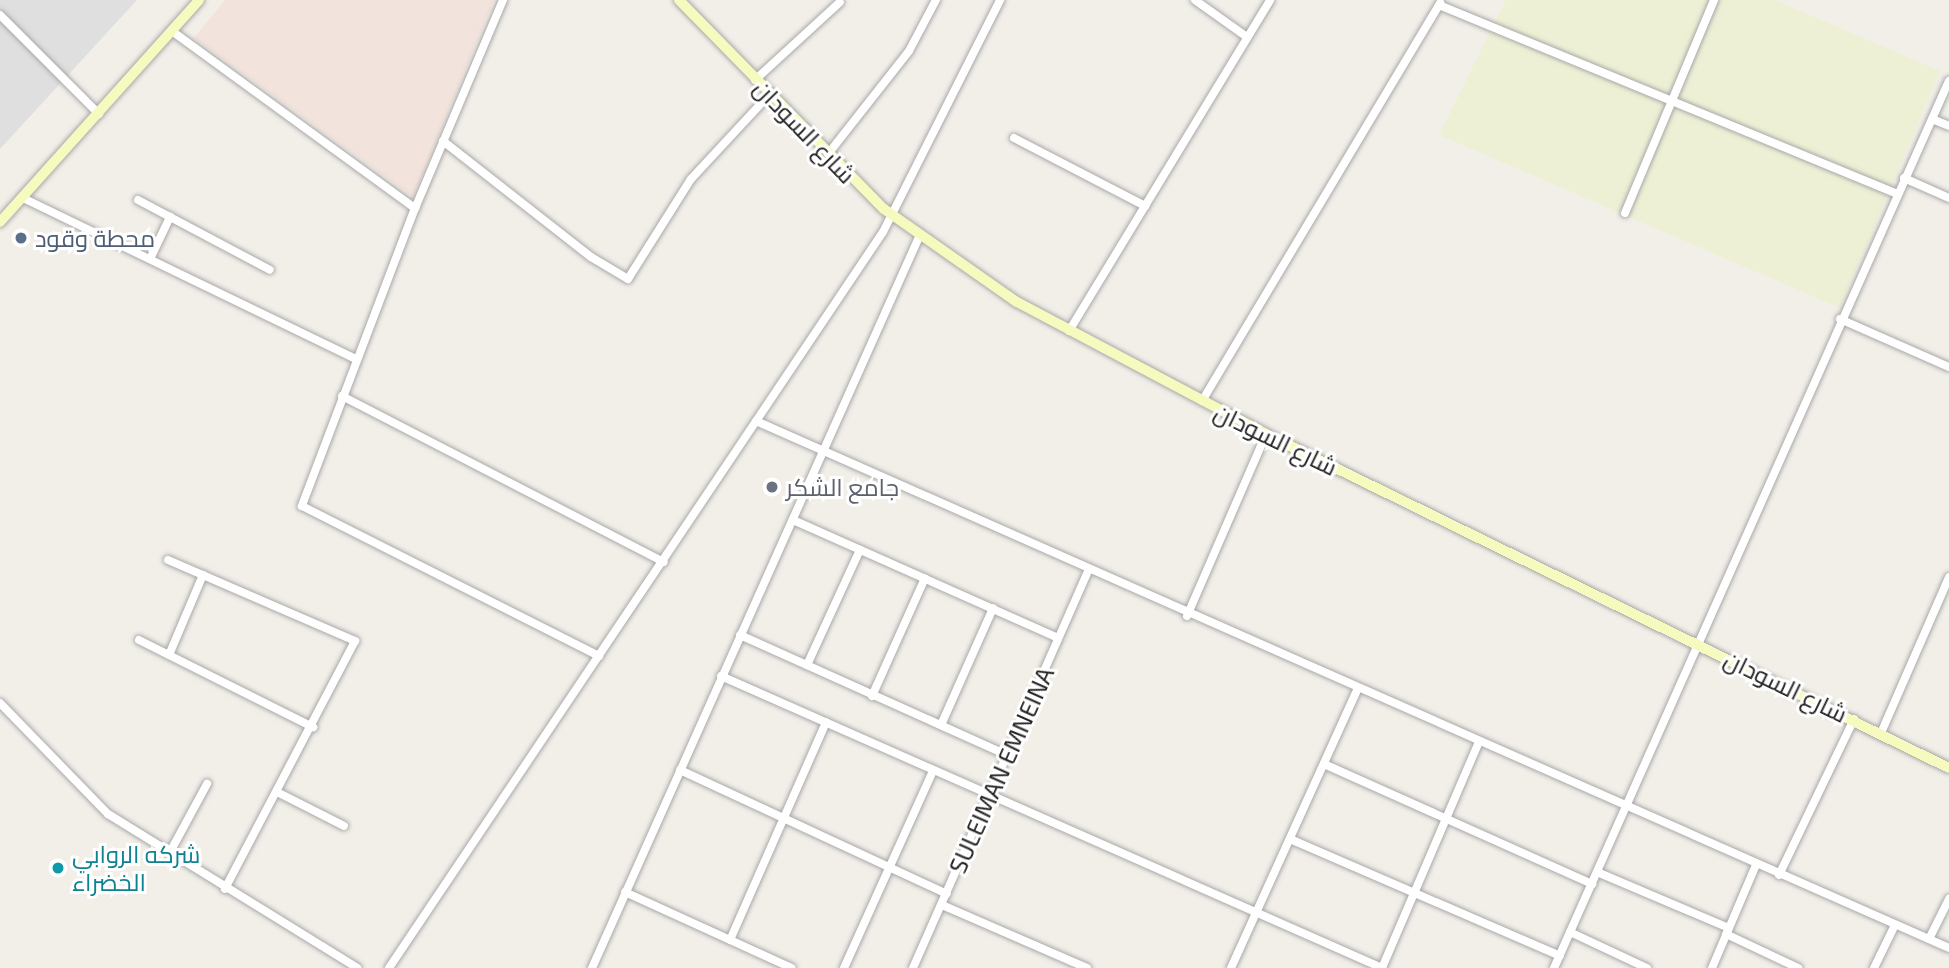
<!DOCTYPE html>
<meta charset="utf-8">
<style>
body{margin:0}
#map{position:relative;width:1949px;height:968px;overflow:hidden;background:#f2efe9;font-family:"Exo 2",Cairo,sans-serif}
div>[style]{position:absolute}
.residential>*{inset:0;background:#e0dfdf}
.military>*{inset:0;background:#f3e3dd}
.farmland>*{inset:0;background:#eef0d5}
.roads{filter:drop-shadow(0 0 2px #a9a9a9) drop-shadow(0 0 2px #a9a9a9)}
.minor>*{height:8px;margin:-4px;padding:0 4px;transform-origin:4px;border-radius:4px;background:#fff}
.secondary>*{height:10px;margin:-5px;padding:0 5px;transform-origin:5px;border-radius:5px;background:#f7fabf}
.dots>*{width:19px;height:19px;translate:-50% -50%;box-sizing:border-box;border:4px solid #fff;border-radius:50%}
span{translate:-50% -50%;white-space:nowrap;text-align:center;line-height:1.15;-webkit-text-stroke:6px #fff;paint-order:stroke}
.street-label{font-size:24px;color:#222}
.service-label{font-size:24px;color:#4e5e75}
.left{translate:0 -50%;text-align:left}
.worship-label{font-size:24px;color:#5b616d}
.culture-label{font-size:24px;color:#0d838f}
</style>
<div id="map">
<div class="residential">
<div style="clip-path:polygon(0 0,137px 0,0 149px)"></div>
</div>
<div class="military">
<div style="clip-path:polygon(225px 0,494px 0,413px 197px,194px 38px)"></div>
</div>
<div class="farmland">
<div style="clip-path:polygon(1506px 0,1775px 0,1940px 71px,1840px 308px,1439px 135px)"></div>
</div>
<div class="roads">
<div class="minor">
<div style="left:503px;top:0;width:226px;rotate:112.9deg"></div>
<div style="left:415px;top:208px;width:319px;rotate:110.8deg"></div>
<div style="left:302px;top:506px;width:333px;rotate:26.8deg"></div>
<div style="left:1195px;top:0;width:64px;rotate:35.4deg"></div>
<div style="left:1439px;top:5px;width:494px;rotate:22.4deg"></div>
<div style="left:0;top:15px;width:140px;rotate:45deg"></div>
<div style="left:172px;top:31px;width:301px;rotate:36.1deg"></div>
<div style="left:755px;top:80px;width:115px;rotate:-42.5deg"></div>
<div style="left:1932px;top:119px;width:18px;rotate:22deg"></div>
<div style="left:1014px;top:138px;width:148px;rotate:27.4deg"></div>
<div style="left:443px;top:141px;width:188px;rotate:38.1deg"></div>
<div style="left:591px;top:257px;width:43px;rotate:30.7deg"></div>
<div style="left:628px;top:279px;width:118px;rotate:-57.8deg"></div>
<div style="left:691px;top:179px;width:116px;rotate:-47.1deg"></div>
<div style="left:828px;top:154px;width:131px;rotate:-51.8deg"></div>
<div style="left:909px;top:51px;width:58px;rotate:-62.1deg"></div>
<div style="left:1904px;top:178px;width:49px;rotate:24deg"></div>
<div style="left:23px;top:198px;width:370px;rotate:25.8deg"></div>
<div style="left:138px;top:200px;width:149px;rotate:27.9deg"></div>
<div style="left:1625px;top:213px;width:231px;rotate:-67.3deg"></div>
<div style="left:150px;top:259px;width:47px;rotate:-64.5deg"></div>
<div style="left:1840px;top:319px;width:119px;rotate:23.8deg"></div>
<div style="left:1069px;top:331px;width:387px;rotate:-58.7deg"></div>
<div style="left:342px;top:396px;width:362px;rotate:27.3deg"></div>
<div style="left:1202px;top:401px;width:464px;rotate:-59.1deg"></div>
<div style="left:756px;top:421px;width:1304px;rotate:23.83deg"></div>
<div style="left:793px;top:520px;width:290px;rotate:24deg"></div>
<div style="left:168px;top:560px;width:204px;rotate:23.4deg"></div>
<div style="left:355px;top:641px;width:280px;rotate:117.7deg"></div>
<div style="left:1187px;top:616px;width:198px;rotate:-66.5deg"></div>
<div style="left:740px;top:635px;width:293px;rotate:24.2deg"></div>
<div style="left:139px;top:640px;width:195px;rotate:26.6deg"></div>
<div style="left:169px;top:655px;width:87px;rotate:-67deg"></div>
<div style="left:807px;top:665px;width:127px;rotate:-65.3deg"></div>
<div style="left:721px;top:676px;width:723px;rotate:23.83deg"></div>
<div style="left:872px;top:696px;width:129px;rotate:-65.8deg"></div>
<div style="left:0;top:703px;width:155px;rotate:45.8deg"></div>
<div style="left:108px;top:814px;width:293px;rotate:31.7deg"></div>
<div style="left:941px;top:725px;width:128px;rotate:-66deg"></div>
<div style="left:1881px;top:733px;width:170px;rotate:-66.4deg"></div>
<div style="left:1324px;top:764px;width:294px;rotate:24.1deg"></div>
<div style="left:680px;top:770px;width:294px;rotate:24.9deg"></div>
<div style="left:277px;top:792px;width:75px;rotate:26.9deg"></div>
<div style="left:1290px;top:839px;width:294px;rotate:23.4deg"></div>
<div style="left:169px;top:854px;width:80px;rotate:-61.5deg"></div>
<div style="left:1597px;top:872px;width:143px;rotate:23deg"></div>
<div style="left:1779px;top:875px;width:173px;rotate:-64.3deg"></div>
<div style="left:625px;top:892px;width:183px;rotate:24.5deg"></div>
<div style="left:942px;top:905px;width:158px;rotate:23.5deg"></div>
<div style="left:1570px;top:932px;width:85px;rotate:25.1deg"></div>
<div style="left:1726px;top:934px;width:80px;rotate:25.3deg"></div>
<div style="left:1929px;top:939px;width:45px;rotate:-63.4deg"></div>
<div style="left:730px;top:940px;width:238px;rotate:-66.2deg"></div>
<div style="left:389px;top:968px;width:886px;rotate:-56.13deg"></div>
<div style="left:883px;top:232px;width:260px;rotate:-63.2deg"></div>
<div style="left:592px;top:968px;width:801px;rotate:-65.9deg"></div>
<div style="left:844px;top:968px;width:216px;rotate:-65.7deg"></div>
<div style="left:913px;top:968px;width:434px;rotate:-66.2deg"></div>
<div style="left:1231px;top:968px;width:305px;rotate:-65.6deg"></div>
<div style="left:1382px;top:968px;width:244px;rotate:-66.8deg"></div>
<div style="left:1554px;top:968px;width:971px;rotate:-66deg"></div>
<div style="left:1712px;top:968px;width:112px;rotate:-66.9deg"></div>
<div style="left:1874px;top:968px;width:48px;rotate:-64deg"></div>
</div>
<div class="secondary">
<div style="left:679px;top:0;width:293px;rotate:45.6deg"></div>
<div style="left:884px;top:209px;width:162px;rotate:35deg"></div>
<div style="left:1017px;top:302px;width:282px;rotate:27.9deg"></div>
<div style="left:1266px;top:434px;width:760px;rotate:26.06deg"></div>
<div style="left:0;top:222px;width:298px;rotate:-48.1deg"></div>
</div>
</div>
<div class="dots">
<div style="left:21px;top:238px;background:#5c6f8a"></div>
<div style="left:772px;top:487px;background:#6b7280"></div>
<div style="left:58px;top:868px;background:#0f9aa8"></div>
</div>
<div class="street-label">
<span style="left:805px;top:131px;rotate:46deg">شارع السودان</span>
<span style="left:1276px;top:439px;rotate:26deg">شارع السودان</span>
<span style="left:1786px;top:686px;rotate:26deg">شارع السودان</span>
<span style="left:1001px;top:770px;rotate:-66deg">SULEIMAN EMNEINA</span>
</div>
<div class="service-label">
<span class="left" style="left:35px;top:238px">محطة وقود</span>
</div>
<div class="worship-label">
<span class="left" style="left:786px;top:487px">جامع الشكر</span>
</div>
<div class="culture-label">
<span class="left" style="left:72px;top:868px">شركه الروابي<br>الخضراء</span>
</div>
</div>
